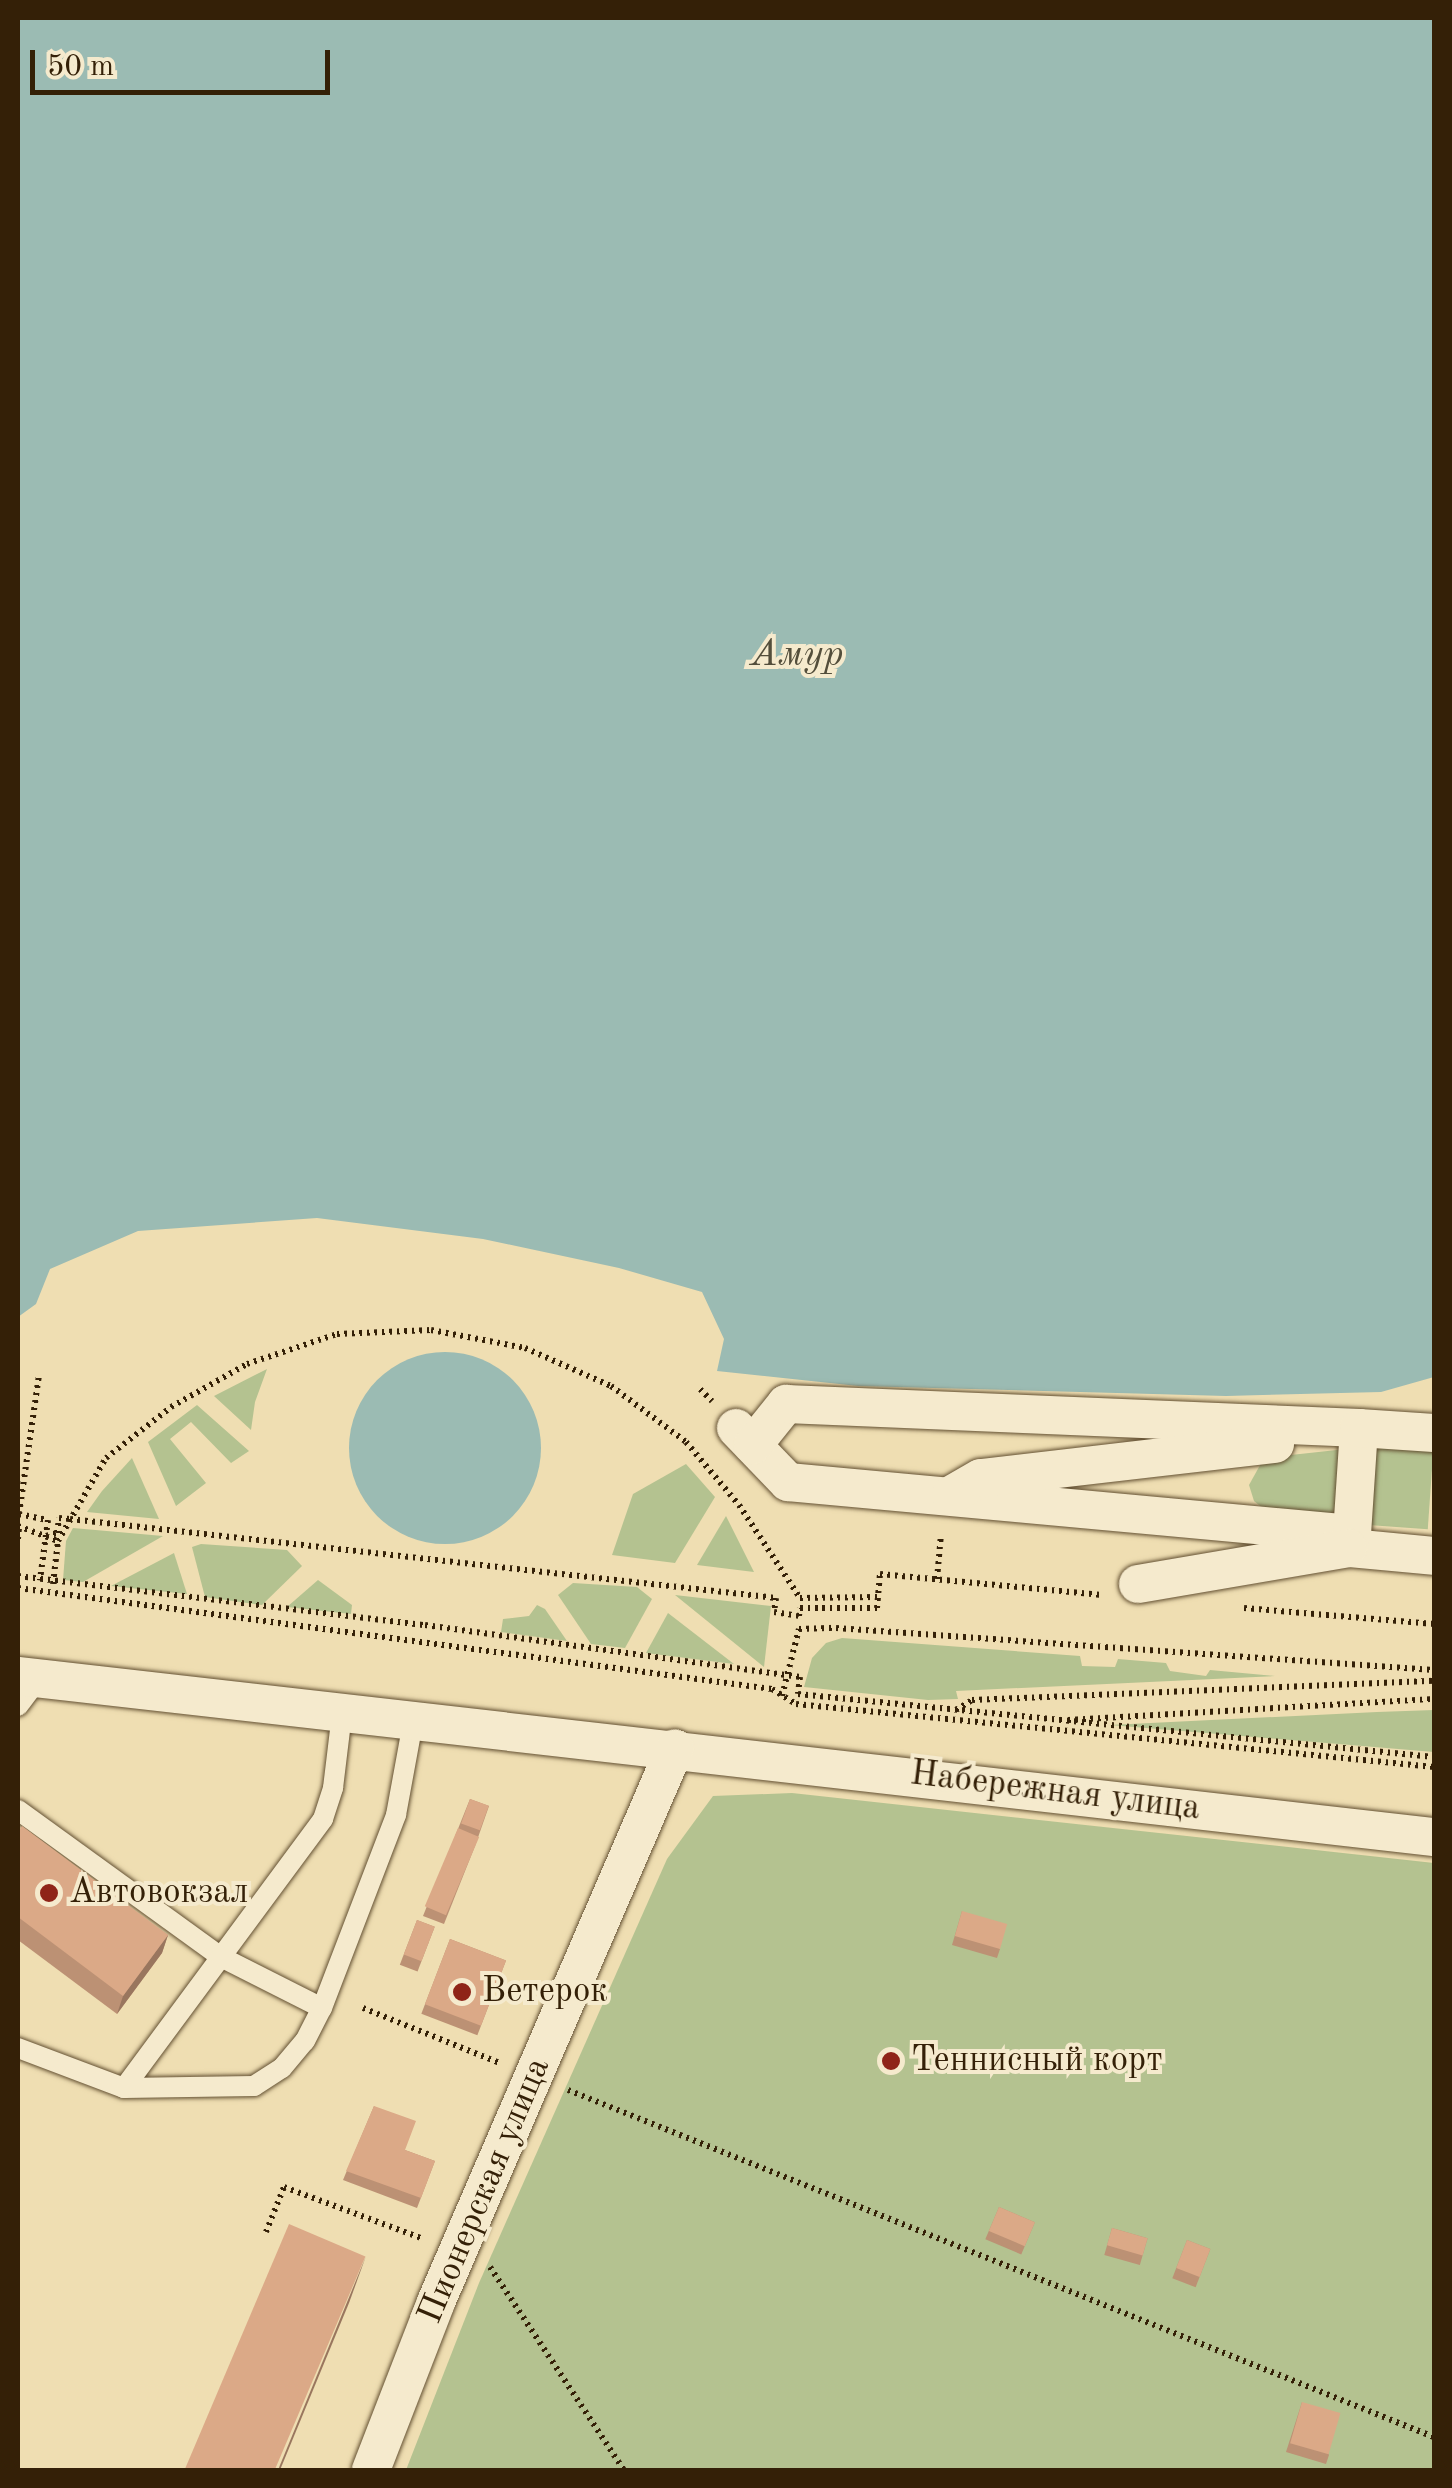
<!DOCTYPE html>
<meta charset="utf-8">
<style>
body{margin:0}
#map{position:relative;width:1452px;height:2488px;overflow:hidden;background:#efdeb2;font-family:"Old Standard TT",serif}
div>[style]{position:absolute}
.green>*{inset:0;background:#b4c290;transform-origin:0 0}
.water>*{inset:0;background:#9bbbb3}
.round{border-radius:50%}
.path>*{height:6px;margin-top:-3px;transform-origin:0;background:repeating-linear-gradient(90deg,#342007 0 2.5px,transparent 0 7.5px)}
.roads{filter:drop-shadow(0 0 2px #635032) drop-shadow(0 0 2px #635032)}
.lane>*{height:20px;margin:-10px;padding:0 10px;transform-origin:10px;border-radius:10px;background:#f5eacd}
.street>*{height:38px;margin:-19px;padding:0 19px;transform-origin:19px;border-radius:19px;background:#f5eacd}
.wall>*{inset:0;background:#bc9174;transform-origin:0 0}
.shaded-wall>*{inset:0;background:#99765e}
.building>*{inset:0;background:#dba987;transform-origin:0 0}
.dots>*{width:28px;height:28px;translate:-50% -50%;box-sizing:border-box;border:5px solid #f5eacd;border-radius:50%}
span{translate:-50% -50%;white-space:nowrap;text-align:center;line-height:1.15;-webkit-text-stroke:8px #f5eacd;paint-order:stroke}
.street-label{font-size:35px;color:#342007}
.poi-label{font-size:35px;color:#342007}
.left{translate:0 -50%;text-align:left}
.water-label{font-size:38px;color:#534e3b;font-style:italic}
.frame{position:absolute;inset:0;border:20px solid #342007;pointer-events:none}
.scale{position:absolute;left:30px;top:50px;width:300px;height:45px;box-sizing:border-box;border:5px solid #342007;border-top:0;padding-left:12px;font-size:30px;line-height:35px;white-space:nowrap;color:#342007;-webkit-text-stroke:8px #f5eacd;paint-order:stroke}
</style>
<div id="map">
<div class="green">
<div style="clip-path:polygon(267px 1369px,255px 1402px,251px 1430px,214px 1396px)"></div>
<div style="clip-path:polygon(197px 1405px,249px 1451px,231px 1463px,191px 1422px,170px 1439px,206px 1483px,176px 1506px,148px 1442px)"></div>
<div style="left:1371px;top:1438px;width:63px;height:87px;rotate:4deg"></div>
<div style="clip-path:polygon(1346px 1449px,1339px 1520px,1270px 1514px,1254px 1501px,1249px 1485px,1264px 1458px)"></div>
<div style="clip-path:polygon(132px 1458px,159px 1519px,87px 1512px,102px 1491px)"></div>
<div style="clip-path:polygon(686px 1464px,715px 1497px,675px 1563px,612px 1555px,633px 1494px)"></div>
<div style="clip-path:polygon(726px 1516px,754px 1572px,697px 1565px)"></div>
<div style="clip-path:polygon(73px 1528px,163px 1536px,83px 1582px,63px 1580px,66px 1541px)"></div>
<div style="clip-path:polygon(201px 1544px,287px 1550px,302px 1566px,262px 1605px,205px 1597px,192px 1547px)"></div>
<div style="clip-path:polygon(174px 1553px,187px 1594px,111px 1586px)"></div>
<div style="clip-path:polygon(318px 1580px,352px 1605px,351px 1614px,287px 1607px)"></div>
<div style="clip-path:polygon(573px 1583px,637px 1587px,652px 1599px,625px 1648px,591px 1644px,558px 1595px)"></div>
<div style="clip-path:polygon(675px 1595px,771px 1606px,764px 1667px)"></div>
<div style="clip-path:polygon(537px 1605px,545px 1609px,567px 1641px,501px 1632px,503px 1619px,529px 1616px)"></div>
<div style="clip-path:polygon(668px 1613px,734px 1664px,646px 1653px)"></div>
<div style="clip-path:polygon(842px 1638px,1080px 1656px,1082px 1666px,1115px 1667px,1118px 1659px,1166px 1663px,1170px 1671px,1206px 1676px,1210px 1670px,1275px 1676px,956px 1691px,958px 1699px,928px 1700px,804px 1687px,812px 1658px,826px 1643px)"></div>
<div style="clip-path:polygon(1434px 1710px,1434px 1752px,1110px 1725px,1377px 1712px)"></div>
<div style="clip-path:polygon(792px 1793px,1434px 1863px,1434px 2470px,406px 2470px,479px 2283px,667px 1859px,713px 1796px)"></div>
</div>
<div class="water">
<div style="clip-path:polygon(18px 18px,1434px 18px,1434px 1377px,1381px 1392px,1226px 1396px,858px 1386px,717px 1371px,724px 1339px,702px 1292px,619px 1268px,483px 1239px,317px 1218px,138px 1231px,50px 1269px,36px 1304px,18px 1317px)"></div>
<div class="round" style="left:349px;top:1352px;width:192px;height:192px"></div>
</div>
<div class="path">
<div style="left:700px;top:1389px;width:17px;rotate:45deg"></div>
<div style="left:19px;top:1514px;width:139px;rotate:-81.8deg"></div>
<div style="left:19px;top:1514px;width:30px;rotate:12deg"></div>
<div style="left:48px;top:1520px;width:61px;rotate:97.6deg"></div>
<div style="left:18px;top:1526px;width:43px;rotate:20.6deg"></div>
<div style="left:58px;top:1541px;width:96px;rotate:-60deg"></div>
<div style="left:106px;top:1458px;width:83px;rotate:-38.1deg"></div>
<div style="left:171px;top:1407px;width:87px;rotate:-29.5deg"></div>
<div style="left:247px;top:1364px;width:95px;rotate:-18.4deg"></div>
<div style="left:337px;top:1334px;width:94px;rotate:-2.4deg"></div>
<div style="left:431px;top:1330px;width:96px;rotate:10.8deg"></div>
<div style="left:525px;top:1348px;width:94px;rotate:23.8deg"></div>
<div style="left:611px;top:1386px;width:94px;rotate:36.7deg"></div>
<div style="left:686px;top:1442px;width:82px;rotate:49.9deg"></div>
<div style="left:739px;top:1505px;width:111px;rotate:56.7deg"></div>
<div style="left:800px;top:1598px;width:77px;rotate:-0.7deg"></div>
<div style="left:46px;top:1536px;width:11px;rotate:-15deg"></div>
<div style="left:57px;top:1533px;width:15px;rotate:-82deg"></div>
<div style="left:59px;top:1518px;width:11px;rotate:5deg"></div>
<div style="left:70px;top:1519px;width:710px;rotate:6.38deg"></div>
<div style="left:776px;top:1598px;width:14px;rotate:98deg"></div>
<div style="left:774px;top:1612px;width:25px;rotate:9deg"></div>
<div style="left:799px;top:1616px;width:8px;rotate:-83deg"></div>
<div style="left:800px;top:1608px;width:77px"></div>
<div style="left:877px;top:1608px;width:34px;rotate:-85deg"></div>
<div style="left:880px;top:1574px;width:223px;rotate:5.4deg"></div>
<div style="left:18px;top:1539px;width:12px;rotate:-85deg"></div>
<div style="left:18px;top:1576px;width:410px;rotate:6.9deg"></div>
<div style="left:425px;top:1625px;width:379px;rotate:7.9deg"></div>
<div style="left:800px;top:1677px;width:17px;rotate:97deg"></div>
<div style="left:798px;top:1694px;width:639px;rotate:5.66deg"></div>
<div style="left:937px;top:1579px;width:45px;rotate:-84.9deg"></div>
<div style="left:53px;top:1584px;width:43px;rotate:-83.4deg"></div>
<div style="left:18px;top:1588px;width:761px;rotate:7.63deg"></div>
<div style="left:772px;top:1689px;width:28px;rotate:32deg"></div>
<div style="left:796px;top:1704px;width:641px;rotate:5.64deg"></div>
<div style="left:1244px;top:1608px;width:191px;rotate:4.8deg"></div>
<div style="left:782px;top:1696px;width:69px;rotate:-75.8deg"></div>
<div style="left:799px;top:1629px;width:37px;rotate:-2deg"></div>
<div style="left:836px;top:1628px;width:599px;rotate:4.02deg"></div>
<div style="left:956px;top:1710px;width:19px;rotate:-32deg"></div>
<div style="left:972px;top:1700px;width:462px;rotate:-2.4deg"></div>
<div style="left:1068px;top:1720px;width:367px;rotate:-3.3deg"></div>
<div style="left:363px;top:2008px;width:148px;rotate:21.9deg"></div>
<div style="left:568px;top:2090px;width:933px;rotate:21.84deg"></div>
<div style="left:266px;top:2232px;width:48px;rotate:-68.2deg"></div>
<div style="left:284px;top:2187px;width:149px;rotate:20.4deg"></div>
<div style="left:490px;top:2267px;width:243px;rotate:56.6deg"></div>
</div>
<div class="roads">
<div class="lane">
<div style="left:18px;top:1706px;width:34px;rotate:-53deg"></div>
<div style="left:18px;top:1810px;width:251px;rotate:35.9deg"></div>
<div style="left:221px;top:1957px;width:113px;rotate:26.8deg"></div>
<div style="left:18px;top:2048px;width:113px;rotate:20.7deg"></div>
<div style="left:124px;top:2088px;width:130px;rotate:-0.9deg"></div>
<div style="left:254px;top:2086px;width:33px;rotate:-33deg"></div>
<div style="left:282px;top:2068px;width:35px;rotate:-50deg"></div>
<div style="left:305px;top:2041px;width:37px;rotate:-63deg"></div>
<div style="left:322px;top:2008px;width:207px;rotate:-69deg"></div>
<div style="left:396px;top:1815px;width:95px;rotate:-79.6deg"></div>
<div style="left:124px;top:2088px;width:335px;rotate:-53.5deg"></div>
<div style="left:323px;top:1819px;width:33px;rotate:-72deg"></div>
<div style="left:333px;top:1788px;width:75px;rotate:-83.1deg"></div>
</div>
<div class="street">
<div style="left:736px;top:1428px;width:75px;rotate:46.1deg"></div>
<div style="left:788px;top:1482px;width:566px;rotate:5.27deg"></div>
<div style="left:1352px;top:1534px;width:14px;rotate:98deg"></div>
<div style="left:1350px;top:1548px;width:84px;rotate:5.4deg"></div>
<div style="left:753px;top:1445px;width:53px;rotate:-51.2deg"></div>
<div style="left:786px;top:1404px;width:574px;rotate:2.4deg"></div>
<div style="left:951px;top:1495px;width:34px;rotate:-30deg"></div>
<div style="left:981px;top:1478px;width:296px;rotate:-6.6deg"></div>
<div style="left:1352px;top:1534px;width:106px;rotate:-86.2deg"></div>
<div style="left:1359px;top:1428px;width:75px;rotate:3.8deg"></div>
<div style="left:1138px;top:1584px;width:213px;rotate:-9.7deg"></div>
<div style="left:18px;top:1676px;width:1425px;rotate:6.49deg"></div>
<div style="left:371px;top:2470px;width:180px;rotate:-68.8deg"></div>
<div style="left:436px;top:2302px;width:603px;rotate:-66.66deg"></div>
</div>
</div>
<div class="wall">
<div style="clip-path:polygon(470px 1799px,489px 1806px,475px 1846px,444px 1924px,423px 1916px)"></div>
<div style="clip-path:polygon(18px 1832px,168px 1935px,162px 1953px,117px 2014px,18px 1940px)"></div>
<div style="clip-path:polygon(962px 1911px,1000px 1949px,997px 1958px,952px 1945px)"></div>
<div style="left:417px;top:1920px;width:19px;height:48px;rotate:21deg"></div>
<div style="left:450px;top:1939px;width:60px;height:80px;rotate:21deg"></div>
<div style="clip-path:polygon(374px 2106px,405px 2150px,435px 2161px,417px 2208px,343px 2180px)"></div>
<div style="left:999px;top:2207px;width:39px;height:35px;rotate:23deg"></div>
<div style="left:1112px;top:2228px;width:37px;height:28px;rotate:16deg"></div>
<div style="left:1187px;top:2240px;width:25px;height:41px;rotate:21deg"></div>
<div style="clip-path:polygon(1302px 2402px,1329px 2455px,1326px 2464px,1286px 2452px)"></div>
</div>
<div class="shaded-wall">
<div style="clip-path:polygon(168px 1935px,162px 1953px,117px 2014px,123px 1996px)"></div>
<div style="clip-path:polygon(366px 2256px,349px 2303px,280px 2470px,278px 2470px)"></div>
</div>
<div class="building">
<div style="left:470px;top:1799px;width:20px;height:26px;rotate:20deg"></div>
<div style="clip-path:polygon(22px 1826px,168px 1935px,123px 1996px,18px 1917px,18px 1832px)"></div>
<div style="left:458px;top:1828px;width:23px;height:85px;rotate:23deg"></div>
<div style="left:962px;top:1911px;width:47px;height:26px;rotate:16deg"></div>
<div style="left:417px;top:1920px;width:19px;height:37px;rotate:21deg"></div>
<div style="left:450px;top:1939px;width:60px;height:70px;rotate:21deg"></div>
<div style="clip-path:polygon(374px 2106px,416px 2121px,405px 2150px,435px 2161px,421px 2198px,346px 2171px)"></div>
<div style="left:999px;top:2207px;width:39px;height:26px;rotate:23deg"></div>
<div style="left:289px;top:2224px;width:83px;height:266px;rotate:23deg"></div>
<div style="left:1112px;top:2228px;width:37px;height:18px;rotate:16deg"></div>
<div style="left:1187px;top:2240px;width:25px;height:30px;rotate:21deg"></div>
<div style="left:1302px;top:2402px;width:40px;height:43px;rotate:16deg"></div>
</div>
<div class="dots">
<div style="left:49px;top:1893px;background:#8f2418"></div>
<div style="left:462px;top:1992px;background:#8f2418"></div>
<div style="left:891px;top:2061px;background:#8f2418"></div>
</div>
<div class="street-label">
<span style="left:1055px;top:1792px;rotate:7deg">Набережная улица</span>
<span style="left:485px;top:2191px;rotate:-67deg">Пионерская улица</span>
</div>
<div class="poi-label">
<span class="left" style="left:69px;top:1893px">Автовокзал</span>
<span class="left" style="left:482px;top:1992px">Ветерок</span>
<span class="left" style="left:911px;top:2061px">Теннисный корт</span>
</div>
<div class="water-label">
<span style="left:797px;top:656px">Амур</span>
</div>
<div class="frame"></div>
<div class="scale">50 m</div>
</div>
